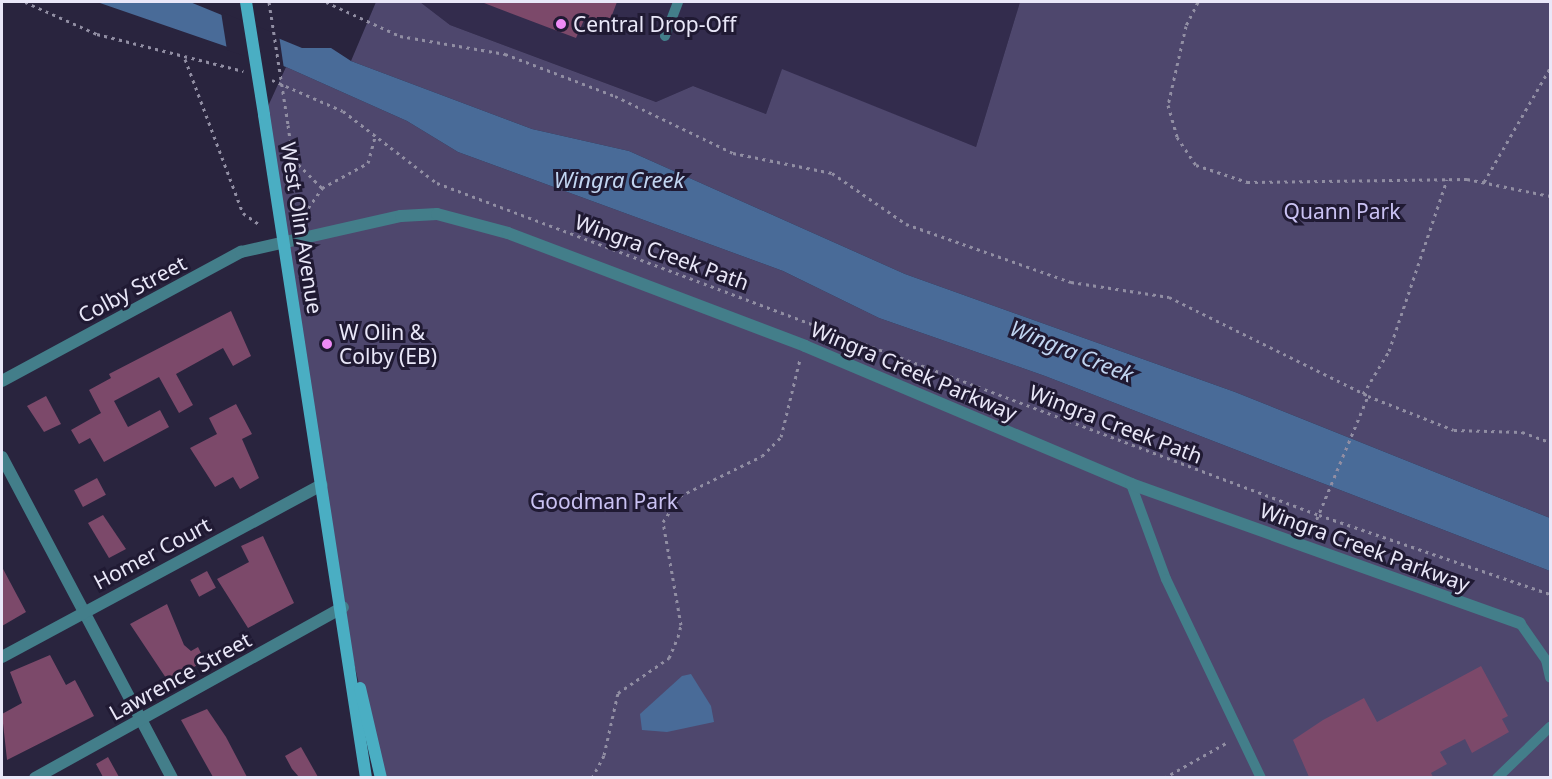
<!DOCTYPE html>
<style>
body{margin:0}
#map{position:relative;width:1552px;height:779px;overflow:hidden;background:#29243e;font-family:"Noto Sans",sans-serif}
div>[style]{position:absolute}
.built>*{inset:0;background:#332c4d}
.green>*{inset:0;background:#4e476d}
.water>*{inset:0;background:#496b98}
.pier>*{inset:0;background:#29243e}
.building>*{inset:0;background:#7c496a;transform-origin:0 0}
.path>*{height:3px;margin-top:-1.5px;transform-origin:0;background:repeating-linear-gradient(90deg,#918ea3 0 3px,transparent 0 7.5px)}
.lane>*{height:10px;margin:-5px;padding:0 5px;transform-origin:5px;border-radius:5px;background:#437e8a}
.street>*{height:12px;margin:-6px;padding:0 6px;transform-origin:6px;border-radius:6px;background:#437e8a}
.secondary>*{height:12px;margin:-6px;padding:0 6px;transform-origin:6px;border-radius:6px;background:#4aaec3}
.path-bridge>*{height:3px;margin-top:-1.5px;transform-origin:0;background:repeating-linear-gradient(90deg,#918ea3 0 3px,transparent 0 7.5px)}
.secondary-bridge>*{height:12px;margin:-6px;padding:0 6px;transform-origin:6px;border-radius:6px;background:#4aaec3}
.dots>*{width:16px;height:16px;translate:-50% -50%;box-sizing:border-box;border:3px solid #201a33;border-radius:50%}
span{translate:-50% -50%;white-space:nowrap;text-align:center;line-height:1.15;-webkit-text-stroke:6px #201a33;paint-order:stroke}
.poi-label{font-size:21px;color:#e9e7f8}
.left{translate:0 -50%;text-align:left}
.park-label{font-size:21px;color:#cac2f3}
.street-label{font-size:21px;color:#e9e7f8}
.water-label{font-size:22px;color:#c1d5f1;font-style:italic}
.frame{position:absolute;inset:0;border:3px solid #e9e7f8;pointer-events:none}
</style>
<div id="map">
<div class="built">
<div style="clip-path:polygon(420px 2px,1020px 2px,976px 147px,782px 70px,766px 114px,693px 86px,656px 102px,450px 25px)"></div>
</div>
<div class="green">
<div style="clip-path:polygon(376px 2px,420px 2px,450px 25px,656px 102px,693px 86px,766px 114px,782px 69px,976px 147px,1020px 2px,1550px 2px,1550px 518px,1235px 392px,905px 274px,629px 151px,532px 129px,351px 61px)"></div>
<div style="clip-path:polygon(286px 67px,407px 121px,458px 152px,783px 271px,879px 318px,1045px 376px,1550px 571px,1550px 777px,381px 777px,348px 638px,264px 115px)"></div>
</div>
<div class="water">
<div style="clip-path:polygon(97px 2px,190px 2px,302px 48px,331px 48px,351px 61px,532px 129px,629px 151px,905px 274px,1235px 392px,1550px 518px,1550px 571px,1045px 376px,879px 318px,783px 271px,458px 152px,407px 121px,286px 67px)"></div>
<div style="clip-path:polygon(691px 674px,711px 706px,714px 722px,667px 732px,642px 730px,640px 714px,682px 676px)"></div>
</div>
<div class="pier">
<div style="clip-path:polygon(221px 12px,279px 35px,284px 69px,227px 50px)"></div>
</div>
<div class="building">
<div style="clip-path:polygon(484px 3px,484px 2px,617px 2px,607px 28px,584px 20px,576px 38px)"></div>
<div style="clip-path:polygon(231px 311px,251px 356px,233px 366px,223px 348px,176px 374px,193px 405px,179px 413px,159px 377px,114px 401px,128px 427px,160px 410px,169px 427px,104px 462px,90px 438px,79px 444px,71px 430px,101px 413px,89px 390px,111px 378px,109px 374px)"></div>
<div style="clip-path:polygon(46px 396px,61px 424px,44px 432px,27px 406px)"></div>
<div style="clip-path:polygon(236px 404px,252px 434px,242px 439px,259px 478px,240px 489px,233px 477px,215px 487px,190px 448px,217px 434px,209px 418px)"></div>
<div style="left:97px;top:478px;width:19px;height:26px;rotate:62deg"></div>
<div style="clip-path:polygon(103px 515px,126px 549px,109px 558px,88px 523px)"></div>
<div style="clip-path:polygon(263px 536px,294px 603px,248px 628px,217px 579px,249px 562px,241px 546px)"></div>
<div style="clip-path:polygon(2px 567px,26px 612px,2px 626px)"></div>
<div style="left:207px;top:571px;width:19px;height:19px;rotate:62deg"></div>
<div style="clip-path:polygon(167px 604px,184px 645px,191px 651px,198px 647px,205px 661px,168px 681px,130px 624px)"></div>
<div style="clip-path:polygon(50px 655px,66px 685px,75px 680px,94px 716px,7px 760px,2px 714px,22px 703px,10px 672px)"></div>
<div style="clip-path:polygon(1481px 666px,1508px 716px,1502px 719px,1509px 732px,1472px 753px,1465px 739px,1440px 752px,1447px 764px,1431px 773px,1433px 777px,1309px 777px,1293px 740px,1323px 720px,1364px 698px,1377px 722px)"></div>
<div style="clip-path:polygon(207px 709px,226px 737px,247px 777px,213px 777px,181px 720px)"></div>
<div style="clip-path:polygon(301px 747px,318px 777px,299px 777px,292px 769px,285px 756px)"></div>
<div style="clip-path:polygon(108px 757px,119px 777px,103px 777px,96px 764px)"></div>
</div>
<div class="path">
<div style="left:25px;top:2px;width:79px;rotate:24deg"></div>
<div style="left:97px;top:34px;width:151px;rotate:14.2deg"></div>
<div style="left:326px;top:2px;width:81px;rotate:24.7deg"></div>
<div style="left:400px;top:36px;width:107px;rotate:9.7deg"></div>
<div style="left:505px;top:54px;width:118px;rotate:20.9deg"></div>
<div style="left:615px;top:96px;width:131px;rotate:25.8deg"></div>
<div style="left:733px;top:153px;width:101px;rotate:11.4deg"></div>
<div style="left:832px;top:173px;width:90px;rotate:34.6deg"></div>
<div style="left:906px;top:224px;width:175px;rotate:19.4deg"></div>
<div style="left:1071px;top:282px;width:99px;rotate:8.7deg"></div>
<div style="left:1169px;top:297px;width:222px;rotate:26.4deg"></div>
<div style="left:1368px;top:396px;width:92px;rotate:21.6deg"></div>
<div style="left:1454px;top:430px;width:68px;rotate:1.7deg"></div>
<div style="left:1522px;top:432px;width:30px;rotate:20deg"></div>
<div style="left:1198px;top:2px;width:27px;rotate:117deg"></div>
<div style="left:1186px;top:26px;width:81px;rotate:102.8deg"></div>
<div style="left:1168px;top:105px;width:33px;rotate:74deg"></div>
<div style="left:1177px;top:137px;width:34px;rotate:56deg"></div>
<div style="left:1196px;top:165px;width:54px;rotate:18.4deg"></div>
<div style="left:1247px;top:182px;width:220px;rotate:-0.8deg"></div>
<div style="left:1467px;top:179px;width:85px;rotate:11.6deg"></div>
<div style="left:185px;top:59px;width:165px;rotate:69.4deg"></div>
<div style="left:243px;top:213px;width:19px;rotate:35deg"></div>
<div style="left:272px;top:80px;width:77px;rotate:23.6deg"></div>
<div style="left:343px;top:111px;width:118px;rotate:37.5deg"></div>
<div style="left:437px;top:183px;width:942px;rotate:20.63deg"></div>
<div style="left:1319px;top:515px;width:244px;rotate:18.9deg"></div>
<div style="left:288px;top:125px;width:34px;rotate:82deg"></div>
<div style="left:293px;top:159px;width:41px;rotate:45deg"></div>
<div style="left:1484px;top:182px;width:132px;rotate:-59.9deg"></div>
<div style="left:304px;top:214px;width:32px;rotate:-55deg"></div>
<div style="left:322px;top:188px;width:52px;rotate:-28.5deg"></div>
<div style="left:368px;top:163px;width:30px;rotate:-75deg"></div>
<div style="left:1363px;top:394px;width:50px;rotate:-58.8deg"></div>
<div style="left:1389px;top:351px;width:181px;rotate:-71.3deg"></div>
<div style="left:1311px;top:533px;width:148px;rotate:-67.4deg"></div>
<div style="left:592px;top:778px;width:26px;rotate:-62deg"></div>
<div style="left:604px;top:755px;width:64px;rotate:-77.3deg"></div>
<div style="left:618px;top:693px;width:62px;rotate:-34.5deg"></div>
<div style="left:669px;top:658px;width:23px;rotate:-67deg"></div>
<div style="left:678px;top:637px;width:12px;rotate:-76deg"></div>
<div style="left:681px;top:625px;width:105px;rotate:-99.9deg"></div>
<div style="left:663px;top:522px;width:31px;rotate:-57deg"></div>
<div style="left:680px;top:496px;width:91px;rotate:-26deg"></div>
<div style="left:762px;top:456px;width:27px;rotate:-45deg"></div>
<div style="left:781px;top:437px;width:80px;rotate:-76.3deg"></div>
<div style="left:1164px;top:778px;width:73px;rotate:-29.4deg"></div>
</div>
<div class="lane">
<div style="left:665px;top:36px;width:36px;rotate:-69deg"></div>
<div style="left:1131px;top:484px;width:101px;rotate:69.8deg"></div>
<div style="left:1166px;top:579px;width:221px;rotate:64.5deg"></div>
<div style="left:1520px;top:623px;width:45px;rotate:54.9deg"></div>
<div style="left:1546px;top:660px;width:18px;rotate:77deg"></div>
<div style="left:1497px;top:778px;width:74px;rotate:-43.9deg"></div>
</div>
<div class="street">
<div style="left:2px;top:381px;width:272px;rotate:-28.4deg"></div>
<div style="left:241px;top:252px;width:164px;rotate:-12.7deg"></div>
<div style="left:401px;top:216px;width:36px;rotate:-3deg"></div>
<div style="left:437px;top:214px;width:73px;rotate:15deg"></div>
<div style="left:508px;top:233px;width:318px;rotate:20.8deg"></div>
<div style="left:805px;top:346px;width:354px;rotate:22.9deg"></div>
<div style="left:1131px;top:484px;width:413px;rotate:19.7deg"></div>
<div style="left:2px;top:457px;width:363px;rotate:62.1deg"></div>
<div style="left:2px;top:657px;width:363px;rotate:-28.3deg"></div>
<div style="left:35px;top:778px;width:352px;rotate:-29deg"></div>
</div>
<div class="secondary">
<div style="left:264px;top:115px;width:671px;rotate:81.25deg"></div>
<div style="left:360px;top:688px;width:92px;rotate:76.9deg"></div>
</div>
<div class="path-bridge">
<div style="left:269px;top:2px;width:124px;rotate:81.2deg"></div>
</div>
<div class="secondary-bridge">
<div style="left:246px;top:2px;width:114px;rotate:80.9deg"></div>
</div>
<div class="dots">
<div style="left:561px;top:24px;background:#ef8bf7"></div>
<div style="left:327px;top:344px;background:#ef8bf7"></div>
</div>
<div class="poi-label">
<span class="left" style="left:573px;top:24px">Central Drop-Off</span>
<span class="left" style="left:339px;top:344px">W Olin &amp;<br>Colby (EB)</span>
</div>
<div class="park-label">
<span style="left:1342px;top:211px">Quann Park</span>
<span style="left:604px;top:501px">Goodman Park</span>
</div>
<div class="street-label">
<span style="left:302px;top:228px;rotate:81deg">West Olin Avenue</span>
<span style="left:662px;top:252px;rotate:20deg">Wingra Creek Path</span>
<span style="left:132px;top:289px;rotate:-28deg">Colby Street</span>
<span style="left:914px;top:371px;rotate:23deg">Wingra Creek Parkway</span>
<span style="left:1116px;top:424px;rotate:21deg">Wingra Creek Path</span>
<span style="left:1365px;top:547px;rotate:20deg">Wingra Creek Parkway</span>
<span style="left:152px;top:553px;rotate:-28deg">Homer Court</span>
<span style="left:180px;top:676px;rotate:-29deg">Lawrence Street</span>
</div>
<div class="water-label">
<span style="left:619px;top:180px">Wingra Creek</span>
<span style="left:1072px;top:351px;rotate:22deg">Wingra Creek</span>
</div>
<div class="frame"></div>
</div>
